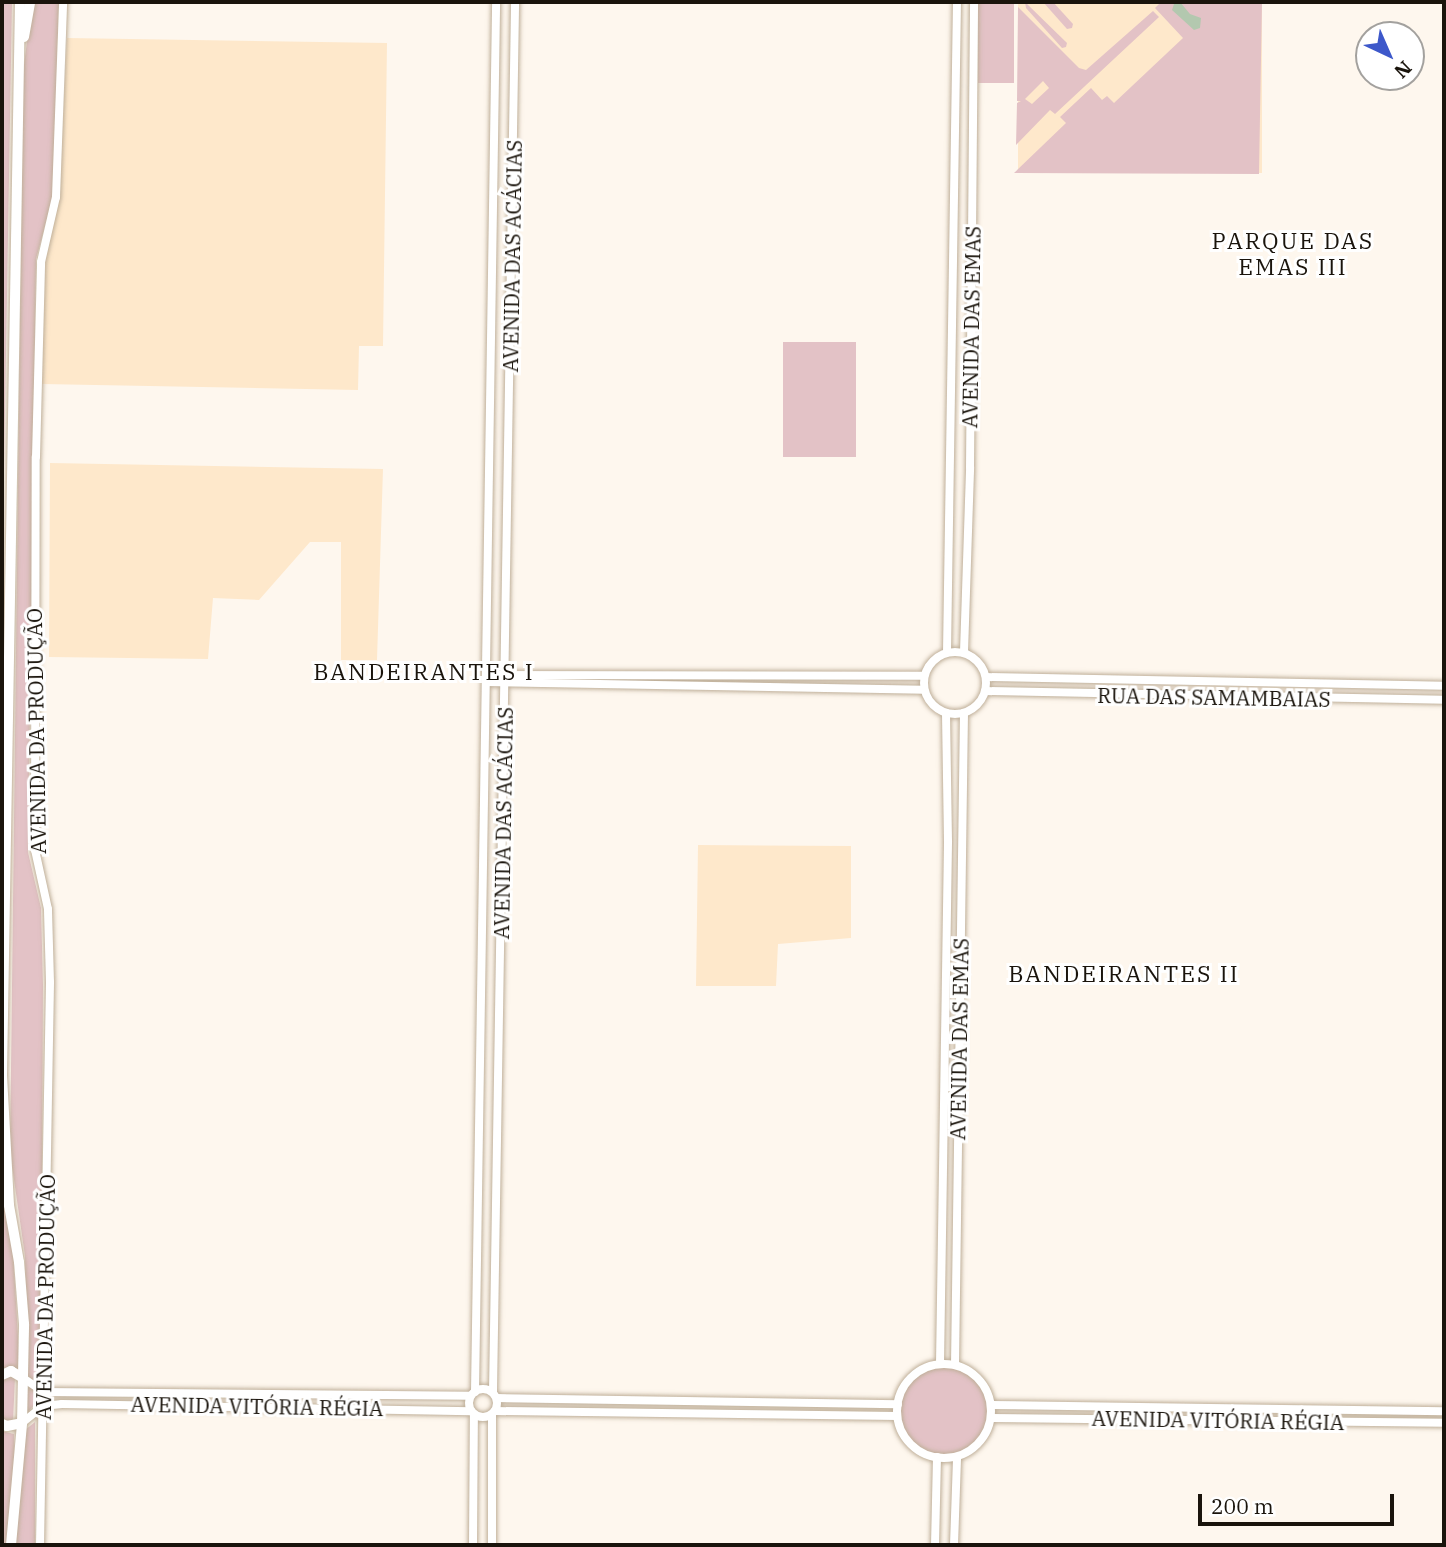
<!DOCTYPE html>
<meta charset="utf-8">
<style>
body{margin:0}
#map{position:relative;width:1446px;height:1547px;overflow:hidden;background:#fef7ee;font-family:"IBM Plex Serif",serif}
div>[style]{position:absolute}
.built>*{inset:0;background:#fee8cb;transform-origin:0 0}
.green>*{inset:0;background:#e3c2c6;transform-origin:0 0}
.round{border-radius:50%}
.water>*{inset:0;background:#b3c8af}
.roads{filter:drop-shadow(0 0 2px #bfaf99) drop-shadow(0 0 2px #bfaf99)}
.tertiary>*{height:8px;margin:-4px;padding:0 4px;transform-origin:4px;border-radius:4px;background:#fff}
.tertiary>.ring{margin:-4px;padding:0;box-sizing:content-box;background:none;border:8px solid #fff;border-radius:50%}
.trunk>*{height:10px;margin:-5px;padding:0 5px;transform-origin:5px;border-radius:5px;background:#fff}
span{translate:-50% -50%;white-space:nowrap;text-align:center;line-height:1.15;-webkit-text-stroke:6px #fff;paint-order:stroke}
.street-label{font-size:21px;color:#1a140c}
.neighbourhood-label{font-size:23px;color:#1a140c;letter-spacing:2px}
.frame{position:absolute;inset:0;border:4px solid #1a140c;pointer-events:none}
.north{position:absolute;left:1355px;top:21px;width:70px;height:70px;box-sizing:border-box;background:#fff;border:2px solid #a3a19e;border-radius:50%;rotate:136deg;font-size:19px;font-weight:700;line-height:28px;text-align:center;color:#1a140c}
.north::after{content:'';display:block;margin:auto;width:24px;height:32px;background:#3d58ca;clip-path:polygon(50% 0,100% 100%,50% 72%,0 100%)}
.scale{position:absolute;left:1198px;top:1494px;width:196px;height:32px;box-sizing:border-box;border:4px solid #1a140c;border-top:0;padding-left:9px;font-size:21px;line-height:24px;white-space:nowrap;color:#1a140c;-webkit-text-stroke:5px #fff;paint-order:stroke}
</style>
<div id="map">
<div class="built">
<div style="left:1018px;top:2px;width:244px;height:171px"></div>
<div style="clip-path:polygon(67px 38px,387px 43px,383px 346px,359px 346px,358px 390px,42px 384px,45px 262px,59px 198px)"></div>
<div style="clip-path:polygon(50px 463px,383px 469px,377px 660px,341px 660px,341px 542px,310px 542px,259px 600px,213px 598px,208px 659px,49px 657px)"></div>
<div style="clip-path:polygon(698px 845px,851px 846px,851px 938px,778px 944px,776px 986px,696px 986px)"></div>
</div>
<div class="green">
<div style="clip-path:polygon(2px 2px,12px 2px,2px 588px)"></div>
<div style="clip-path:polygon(32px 2px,59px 2px,53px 197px,36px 259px,28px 852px,41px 908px,43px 985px,41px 1383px,37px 1383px,27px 1376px,25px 1256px,10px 1152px,23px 73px)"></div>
<div style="left:978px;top:2px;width:36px;height:81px"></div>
<div style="clip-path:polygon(1025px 2px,1067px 43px,1066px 47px,1062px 48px,1026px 8px)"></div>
<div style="clip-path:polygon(1043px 2px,1053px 2px,1073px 24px,1072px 28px,1067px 29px)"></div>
<div style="clip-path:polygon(1161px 2px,1262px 2px,1259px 174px,1014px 173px,1066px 123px,1060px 117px,1091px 88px,1102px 100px,1107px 96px,1114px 103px,1183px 38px,1155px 8px)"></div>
<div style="clip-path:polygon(evenodd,1018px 7px,1079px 68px,1086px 70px,1153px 11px,1159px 17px,1055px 114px,1050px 110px,1016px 145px,1017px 103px,1021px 101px,1017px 101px,1018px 7px,1043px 81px,1049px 88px,1032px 104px,1025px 99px,1043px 81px)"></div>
<div style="left:783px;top:342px;width:73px;height:115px"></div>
<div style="clip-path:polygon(3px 1188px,12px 1233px,20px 1371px,2px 1371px)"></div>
<div class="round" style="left:900px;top:1367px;width:88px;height:88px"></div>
<div style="clip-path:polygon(5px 1375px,15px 1377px,13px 1423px,2px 1420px,2px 1378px)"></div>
<div style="clip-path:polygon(26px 1383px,35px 1391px,38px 1401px,25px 1415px)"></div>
<div style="clip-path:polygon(35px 1422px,35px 1545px,14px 1545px,25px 1430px)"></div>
<div style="clip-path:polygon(2px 1431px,14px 1434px,15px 1460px,8px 1545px,2px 1545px)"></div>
</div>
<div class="water">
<div style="clip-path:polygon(1180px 2px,1190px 14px,1201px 18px,1200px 28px,1194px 30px,1172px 10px,1174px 4px)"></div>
</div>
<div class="roads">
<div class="tertiary">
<div class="ring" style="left:924px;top:652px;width:54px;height:54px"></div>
<div style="left:947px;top:652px;width:650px;rotate:-89.12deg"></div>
<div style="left:964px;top:652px;width:185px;rotate:-88.1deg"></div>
<div style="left:970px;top:467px;width:465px;rotate:-89.5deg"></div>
<div style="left:486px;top:675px;width:438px;rotate:0.1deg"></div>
<div style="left:986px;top:677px;width:458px;rotate:1.1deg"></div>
<div style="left:486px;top:682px;width:438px;rotate:1deg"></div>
<div style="left:985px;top:691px;width:459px;rotate:1.1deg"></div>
<div style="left:940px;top:1364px;width:523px;rotate:-89.12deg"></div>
<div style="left:948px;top:841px;width:128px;rotate:-90.9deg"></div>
<div class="ring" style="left:897px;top:1364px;width:86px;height:86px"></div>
<div style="left:955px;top:1365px;width:652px;rotate:-89.21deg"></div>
<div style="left:23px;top:1378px;width:25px;rotate:34deg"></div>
<div style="left:44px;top:1392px;width:426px;rotate:0.5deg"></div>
<div class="ring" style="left:469px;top:1389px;width:20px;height:20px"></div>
<div style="left:475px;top:1392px;width:1390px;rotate:-89.13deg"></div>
<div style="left:493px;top:1392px;width:1390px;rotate:-89.09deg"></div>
<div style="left:497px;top:1398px;width:401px;rotate:0.9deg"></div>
<div style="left:991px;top:1405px;width:453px;rotate:0.8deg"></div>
<div style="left:496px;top:1411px;width:401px;rotate:0.7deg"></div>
<div style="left:492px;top:1415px;width:130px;rotate:90deg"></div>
<div style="left:991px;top:1418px;width:453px;rotate:0.6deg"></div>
<div style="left:22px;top:1423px;width:27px;rotate:-39deg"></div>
<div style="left:43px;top:1406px;width:19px;rotate:-6deg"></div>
<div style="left:62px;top:1404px;width:409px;rotate:1deg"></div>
<div style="left:40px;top:1545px;width:563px;rotate:-88.98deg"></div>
<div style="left:50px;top:982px;width:73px;rotate:-91.6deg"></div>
<div style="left:48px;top:909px;width:60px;rotate:-102.4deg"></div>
<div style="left:35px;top:850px;width:393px;rotate:-89.9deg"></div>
<div style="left:36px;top:457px;width:195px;rotate:-88.5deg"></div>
<div style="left:41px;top:262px;width:67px;rotate:-77deg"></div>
<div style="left:56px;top:197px;width:195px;rotate:-87.9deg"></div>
<div style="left:473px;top:1545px;width:131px;rotate:-89.6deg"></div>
<div style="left:935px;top:1545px;width:88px;rotate:-88.7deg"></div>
<div style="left:954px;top:1545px;width:88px;rotate:-88deg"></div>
</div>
<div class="trunk">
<div style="left:24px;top:37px;width:36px;rotate:-80deg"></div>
<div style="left:2px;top:1375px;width:10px;rotate:-24deg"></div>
<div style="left:11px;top:1371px;width:14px;rotate:30deg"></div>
<div style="left:2px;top:1424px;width:5px;rotate:22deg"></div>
<div style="left:7px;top:1426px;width:15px;rotate:-11deg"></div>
<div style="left:11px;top:1545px;width:122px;rotate:-84.8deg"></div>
<div style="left:22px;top:1423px;width:99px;rotate:-88.8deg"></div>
<div style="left:24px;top:1324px;width:62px;rotate:-94.6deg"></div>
<div style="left:19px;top:1262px;width:58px;rotate:-100deg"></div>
<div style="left:9px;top:1205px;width:130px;rotate:-93.1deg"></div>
<div style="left:2px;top:1075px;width:1073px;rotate:-89.04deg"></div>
</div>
</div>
<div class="street-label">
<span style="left:512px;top:256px;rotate:-89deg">AVENIDA DAS ACÁCIAS</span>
<span style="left:971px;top:327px;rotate:-89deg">AVENIDA DAS EMAS</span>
<span style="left:1214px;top:697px;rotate:1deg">RUA DAS SAMAMBAIAS</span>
<span style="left:36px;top:731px;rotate:-91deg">AVENIDA DA PRODUÇÃO</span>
<span style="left:503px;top:823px;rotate:-89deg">AVENIDA DAS ACÁCIAS</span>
<span style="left:959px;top:1039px;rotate:-89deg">AVENIDA DAS EMAS</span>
<span style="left:45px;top:1297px;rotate:-89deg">AVENIDA DA PRODUÇÃO</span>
<span style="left:257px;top:1406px;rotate:1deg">AVENIDA VITÓRIA RÉGIA</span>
<span style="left:1218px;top:1420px;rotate:1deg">AVENIDA VITÓRIA RÉGIA</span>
</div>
<div class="neighbourhood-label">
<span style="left:1293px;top:253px">PARQUE DAS<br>EMAS III</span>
<span style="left:424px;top:671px">BANDEIRANTES I</span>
<span style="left:1124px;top:973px">BANDEIRANTES II</span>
</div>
<div class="frame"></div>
<div class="north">N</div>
<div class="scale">200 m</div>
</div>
